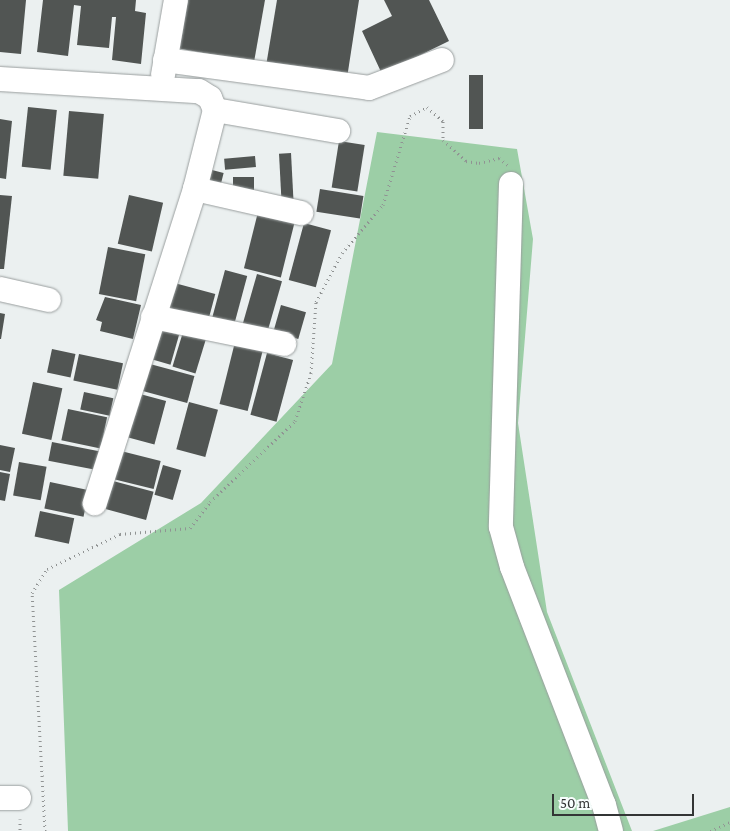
<!DOCTYPE html>
<style>
body{margin:0}
#map{position:relative;width:730px;height:831px;overflow:hidden;background:#ebf0f0;font-family:"Crimson Pro",serif}
div>[style]{position:absolute}
.green>*{inset:0;background:#9ccea6}
.building>*{inset:0;background:#515553;transform-origin:0 0}
.path>*{height:3px;margin-top:-1.5px;transform-origin:0;background:repeating-linear-gradient(90deg,#909393 0 1px,transparent 0 5px)}
.roads{filter:drop-shadow(0 0 1px #999e9e) drop-shadow(0 0 1px #999e9e)}
.minor>*{height:24px;margin:-12px;padding:0 12px;transform-origin:12px;border-radius:12px;background:#fff}
span{translate:-50% -50%;white-space:nowrap;text-align:center;line-height:1.15;-webkit-text-stroke:5px #f8fefd;paint-order:stroke}
.scale{position:absolute;left:552px;top:794px;width:142px;height:22px;box-sizing:border-box;border:2px solid #333535;border-top:0;padding-left:6px;font-size:15px;line-height:18px;white-space:nowrap;color:#333535;-webkit-text-stroke:4px #f8fefd;paint-order:stroke}
</style>
<div id="map">
<div class="green">
<div style="clip-path:polygon(377px 132px,517px 149px,533px 239px,518px 423px,547px 612px,632px 831px,68px 831px,59px 590px,201px 503px,332px 364px)"></div>
<div style="clip-path:polygon(730px 807px,730px 831px,653px 831px)"></div>
</div>
<div class="building">
<div style="clip-path:polygon(0 0,26px 0,21px 54px,0 52px)"></div>
<div style="clip-path:polygon(43px 0,136px 0,135px 11px,146px 13px,141px 64px,112px 60px,116px 17px,112px 17px,109px 48px,77px 45px,81px 6px,74px 5px,68px 56px,37px 52px)"></div>
<div style="clip-path:polygon(179px 0,265px 0,254px 62px,170px 47px)"></div>
<div style="clip-path:polygon(277px 0,359px 0,347px 78px,266px 66px)"></div>
<div style="clip-path:polygon(384px 0,429px 0,449px 41px,382px 74px,362px 31px,392px 16px)"></div>
<div style="left:469px;top:75px;width:14px;height:54px"></div>
<div style="left:28px;top:107px;width:29px;height:60px;rotate:6deg"></div>
<div style="left:69px;top:111px;width:35px;height:65px;rotate:5deg"></div>
<div style="clip-path:polygon(0 119px,12px 121px,6px 179px,0 178px)"></div>
<div style="left:339px;top:141px;width:26px;height:47px;rotate:9deg"></div>
<div style="left:291px;top:153px;width:50px;height:12px;rotate:87deg"></div>
<div style="left:255px;top:156px;width:11px;height:31px;rotate:85deg"></div>
<div style="left:212px;top:170px;width:12px;height:18px;rotate:14deg"></div>
<div style="left:233px;top:177px;width:21px;height:14px"></div>
<div style="left:320px;top:189px;width:44px;height:23px;rotate:9deg"></div>
<div style="clip-path:polygon(0 195px,12px 196px,4px 269px,0 269px)"></div>
<div style="left:129px;top:195px;width:35px;height:50px;rotate:13deg"></div>
<div style="left:258px;top:212px;width:38px;height:58px;rotate:14deg"></div>
<div style="left:304px;top:223px;width:28px;height:59px;rotate:15deg"></div>
<div style="left:108px;top:247px;width:38px;height:48px;rotate:11deg"></div>
<div style="left:225px;top:270px;width:23px;height:49px;rotate:15deg"></div>
<div style="left:257px;top:274px;width:26px;height:54px;rotate:16deg"></div>
<div style="left:167px;top:281px;width:50px;height:30px;rotate:15deg"></div>
<div style="clip-path:polygon(105px 297px,141px 305px,133px 339px,100px 331px,102px 322px,96px 320px)"></div>
<div style="left:281px;top:305px;width:26px;height:28px;rotate:16deg"></div>
<div style="clip-path:polygon(0 313px,5px 314px,1px 339px,0 339px)"></div>
<div style="left:155px;top:328px;width:25px;height:31px;rotate:16deg"></div>
<div style="left:183px;top:332px;width:24px;height:36px;rotate:17deg"></div>
<div style="left:235px;top:342px;width:29px;height:64px;rotate:14deg"></div>
<div style="left:52px;top:349px;width:24px;height:24px;rotate:12deg"></div>
<div style="left:267px;top:353px;width:27px;height:64px;rotate:15deg"></div>
<div style="left:79px;top:354px;width:45px;height:27px;rotate:12deg"></div>
<div style="left:150px;top:364px;width:46px;height:28px;rotate:15deg"></div>
<div style="left:33px;top:382px;width:30px;height:53px;rotate:12deg"></div>
<div style="left:84px;top:392px;width:30px;height:18px;rotate:12deg"></div>
<div style="left:140px;top:394px;width:27px;height:45px;rotate:15deg"></div>
<div style="left:189px;top:402px;width:30px;height:49px;rotate:15deg"></div>
<div style="left:68px;top:409px;width:40px;height:32px;rotate:12deg"></div>
<div style="left:52px;top:442px;width:48px;height:19px;rotate:11deg"></div>
<div style="clip-path:polygon(0 445px,15px 448px,10px 472px,0 470px)"></div>
<div style="left:117px;top:450px;width:45px;height:29px;rotate:14deg"></div>
<div style="left:19px;top:462px;width:28px;height:34px;rotate:10deg"></div>
<div style="left:163px;top:465px;width:19px;height:31px;rotate:16deg"></div>
<div style="clip-path:polygon(0 472px,10px 474px,5px 501px,0 500px)"></div>
<div style="left:113px;top:481px;width:42px;height:29px;rotate:15deg"></div>
<div style="left:50px;top:482px;width:40px;height:27px;rotate:12deg"></div>
<div style="left:40px;top:511px;width:35px;height:26px;rotate:12deg"></div>
</div>
<div class="path">
<div style="left:20px;top:819px;width:12px;rotate:90deg"></div>
<div style="left:45px;top:831px;width:238px;rotate:-93.1deg"></div>
<div style="left:32px;top:593px;width:28px;rotate:-58deg"></div>
<div style="left:47px;top:569px;width:81px;rotate:-25.6deg"></div>
<div style="left:120px;top:534px;width:70px;rotate:-4.9deg"></div>
<div style="left:190px;top:528px;width:33px;rotate:-52deg"></div>
<div style="left:210px;top:502px;width:117px;rotate:-43.6deg"></div>
<div style="left:295px;top:421px;width:51px;rotate:-71.6deg"></div>
<div style="left:311px;top:373px;width:71px;rotate:-86deg"></div>
<div style="left:316px;top:302px;width:55px;rotate:-62deg"></div>
<div style="left:342px;top:253px;width:63px;rotate:-49.5deg"></div>
<div style="left:383px;top:205px;width:93px;rotate:-73.1deg"></div>
<div style="left:410px;top:116px;width:19px;rotate:-28deg"></div>
<div style="left:427px;top:107px;width:21px;rotate:41deg"></div>
<div style="left:443px;top:121px;width:19px;rotate:90deg"></div>
<div style="left:443px;top:140px;width:31px;rotate:42deg"></div>
<div style="left:466px;top:161px;width:13px;rotate:9deg"></div>
<div style="left:479px;top:163px;width:21px;rotate:-14deg"></div>
<div style="left:499px;top:158px;width:11px;rotate:38deg"></div>
<div style="left:710px;top:831px;width:22px;rotate:-24deg"></div>
</div>
<div class="roads">
<div class="minor">
<div style="left:165px;top:60px;width:206px;rotate:7.8deg"></div>
<div style="left:369px;top:88px;width:78px;rotate:-21deg"></div>
<div style="left:163px;top:75px;width:76px;rotate:-80.2deg"></div>
<div style="left:0;top:79px;width:199px;rotate:3.5deg"></div>
<div style="left:199px;top:91px;width:13px;rotate:32deg"></div>
<div style="left:210px;top:98px;width:13px;rotate:67deg"></div>
<div style="left:215px;top:110px;width:81px;rotate:104.2deg"></div>
<div style="left:195px;top:189px;width:330px;rotate:107.7deg"></div>
<div style="left:215px;top:110px;width:125px;rotate:9.7deg"></div>
<div style="left:511px;top:184px;width:343px;rotate:91.7deg"></div>
<div style="left:501px;top:527px;width:41px;rotate:74.6deg"></div>
<div style="left:512px;top:567px;width:255px;rotate:68.9deg"></div>
<div style="left:604px;top:805px;width:27px;rotate:75deg"></div>
<div style="left:195px;top:189px;width:109px;rotate:12.8deg"></div>
<div style="left:0;top:289px;width:50px;rotate:12.7deg"></div>
<div style="left:153px;top:317px;width:134px;rotate:11.6deg"></div>
<div style="left:0;top:798px;width:19px"></div>
</div>
</div>
<div class="scale">50 m</div>
</div>
